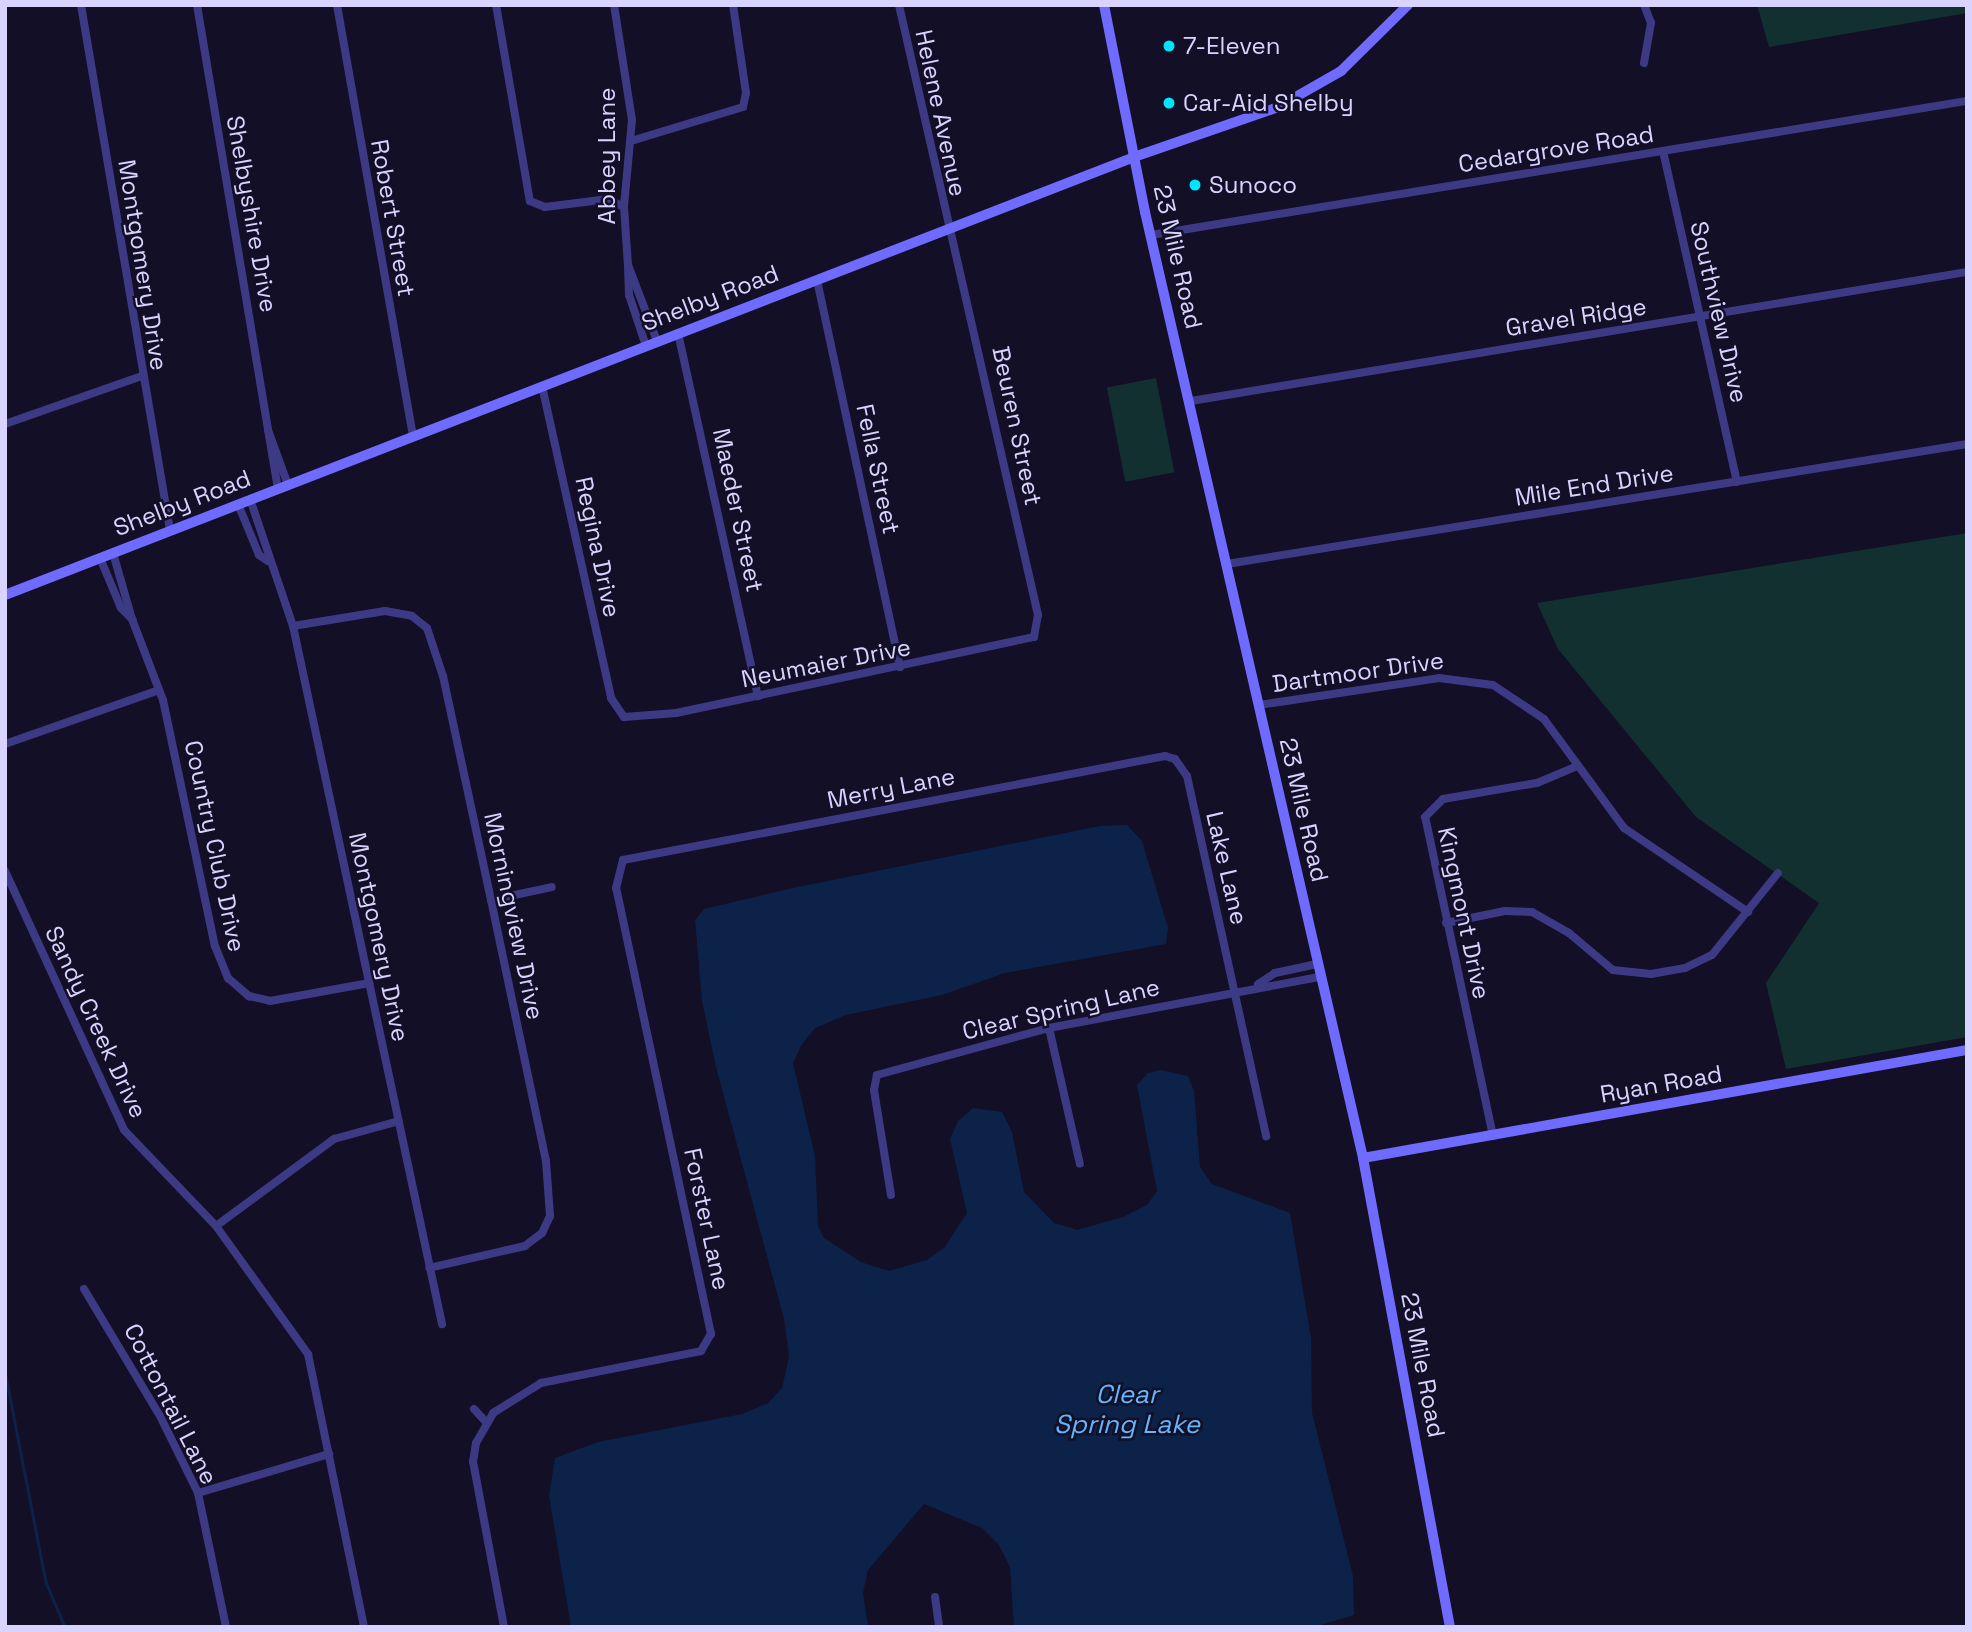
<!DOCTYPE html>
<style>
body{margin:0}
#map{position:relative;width:1972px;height:1632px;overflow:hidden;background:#130f26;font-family:"Space Grotesk",sans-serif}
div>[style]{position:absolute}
.green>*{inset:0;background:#12302f;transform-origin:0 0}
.water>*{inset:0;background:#0c2248}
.stream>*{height:2.5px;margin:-1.25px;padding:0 1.25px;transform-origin:1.25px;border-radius:1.25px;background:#0c2248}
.street>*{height:8px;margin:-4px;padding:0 4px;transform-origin:4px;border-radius:4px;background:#3d3a85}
.secondary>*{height:10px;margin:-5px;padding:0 5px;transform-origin:5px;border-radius:5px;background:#6f6bff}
.dots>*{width:19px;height:19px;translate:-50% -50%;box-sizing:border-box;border:4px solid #130f26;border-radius:50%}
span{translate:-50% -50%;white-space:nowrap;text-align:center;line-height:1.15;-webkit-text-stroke:5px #130f26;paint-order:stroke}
.poi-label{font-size:24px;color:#d9d4ff}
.left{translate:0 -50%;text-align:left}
.street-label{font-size:24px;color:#d9d4ff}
.water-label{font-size:26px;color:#62b6ff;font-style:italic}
.frame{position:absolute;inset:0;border:7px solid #d9d4ff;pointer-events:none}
</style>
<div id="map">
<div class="green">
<div style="clip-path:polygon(1757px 5px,1967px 5px,1967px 13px,1769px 47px)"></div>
<div style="left:1156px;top:378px;width:96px;height:50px;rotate:79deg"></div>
<div style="clip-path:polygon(1967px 533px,1967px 1037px,1786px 1069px,1766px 983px,1819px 903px,1696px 817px,1558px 649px,1537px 603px)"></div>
</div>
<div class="water">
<div style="clip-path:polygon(1127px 825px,1142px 841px,1168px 928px,1166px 944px,1005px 973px,942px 995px,846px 1015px,815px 1028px,802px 1044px,793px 1063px,815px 1156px,818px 1226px,824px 1238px,861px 1262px,889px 1271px,927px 1260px,944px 1248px,967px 1213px,950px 1139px,958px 1121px,973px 1108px,1002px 1112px,1012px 1132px,1024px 1192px,1054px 1223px,1077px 1230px,1123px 1217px,1147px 1205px,1157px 1191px,1137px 1085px,1148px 1073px,1160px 1070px,1188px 1076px,1194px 1091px,1200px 1167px,1212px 1184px,1290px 1213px,1311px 1338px,1312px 1413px,1353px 1576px,1354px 1615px,1314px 1627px,1014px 1627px,1010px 1567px,999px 1545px,982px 1528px,924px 1504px,868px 1570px,863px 1593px,868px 1627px,571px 1627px,549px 1496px,555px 1458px,598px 1442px,742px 1414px,768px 1403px,782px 1388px,789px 1357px,784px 1319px,716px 1067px,702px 1001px,695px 920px,704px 909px,788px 889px,1100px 826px)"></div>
</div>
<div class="stream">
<div style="left:5px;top:1371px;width:215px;rotate:79deg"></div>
<div style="left:46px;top:1582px;width:49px;rotate:67.1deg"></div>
</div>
<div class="street">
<div style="left:81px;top:5px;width:532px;rotate:80.38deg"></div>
<div style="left:197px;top:5px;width:491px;rotate:80.5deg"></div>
<div style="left:337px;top:5px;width:439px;rotate:80deg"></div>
<div style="left:496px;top:5px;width:199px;rotate:80.2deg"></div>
<div style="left:530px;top:201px;width:16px;rotate:22deg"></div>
<div style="left:545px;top:207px;width:64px;rotate:-7.2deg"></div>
<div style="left:608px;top:199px;width:18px;rotate:27deg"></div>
<div style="left:614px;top:5px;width:116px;rotate:81.1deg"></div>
<div style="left:632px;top:120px;width:87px;rotate:95.3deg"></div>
<div style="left:624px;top:207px;width:58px;rotate:86.1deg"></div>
<div style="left:1644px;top:63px;width:41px;rotate:-80.1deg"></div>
<div style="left:1651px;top:23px;width:19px;rotate:-111deg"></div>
<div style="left:631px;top:141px;width:117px;rotate:-16.9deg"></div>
<div style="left:743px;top:107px;width:14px;rotate:-78deg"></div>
<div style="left:746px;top:93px;width:89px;rotate:-98.4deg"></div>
<div style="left:1663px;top:151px;width:339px;rotate:77.4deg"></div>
<div style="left:1151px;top:235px;width:827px;rotate:-9.33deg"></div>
<div style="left:817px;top:280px;width:396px;rotate:77.9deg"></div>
<div style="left:678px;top:333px;width:372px;rotate:77.6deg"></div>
<div style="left:646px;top:346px;width:54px;rotate:-108.4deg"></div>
<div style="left:629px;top:295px;width:30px;rotate:-92deg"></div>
<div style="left:628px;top:265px;width:81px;rotate:69.1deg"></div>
<div style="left:542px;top:386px;width:320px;rotate:77.5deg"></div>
<div style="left:611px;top:698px;width:23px;rotate:56deg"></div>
<div style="left:624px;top:717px;width:52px;rotate:-4.4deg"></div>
<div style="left:676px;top:713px;width:366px;rotate:-12deg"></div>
<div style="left:1034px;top:637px;width:22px;rotate:-80deg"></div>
<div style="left:1038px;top:615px;width:626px;rotate:-102.84deg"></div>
<div style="left:1191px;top:401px;width:787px;rotate:-9.44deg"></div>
<div style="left:5px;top:424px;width:145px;rotate:-19.3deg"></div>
<div style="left:268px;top:430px;width:59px;rotate:70deg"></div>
<div style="left:250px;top:499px;width:134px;rotate:71.3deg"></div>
<div style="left:293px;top:626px;width:714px;rotate:77.95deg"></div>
<div style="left:238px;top:504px;width:55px;rotate:67.6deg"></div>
<div style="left:259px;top:555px;width:11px;rotate:34deg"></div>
<div style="left:100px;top:558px;width:54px;rotate:67.2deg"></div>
<div style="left:121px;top:608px;width:16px;rotate:45deg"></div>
<div style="left:132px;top:619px;width:69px;rotate:-106.1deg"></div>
<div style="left:1227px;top:564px;width:750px;rotate:-9.21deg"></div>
<div style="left:132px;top:619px;width:87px;rotate:69.1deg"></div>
<div style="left:163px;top:700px;width:251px;rotate:78.1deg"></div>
<div style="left:215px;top:946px;width:35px;rotate:68deg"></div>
<div style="left:228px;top:978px;width:28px;rotate:41deg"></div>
<div style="left:249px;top:996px;width:22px;rotate:13deg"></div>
<div style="left:270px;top:1001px;width:101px;rotate:-10.3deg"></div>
<div style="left:293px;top:626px;width:93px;rotate:-9.3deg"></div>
<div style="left:385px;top:611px;width:27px;rotate:10deg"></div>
<div style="left:412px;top:616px;width:19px;rotate:39deg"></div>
<div style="left:427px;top:628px;width:51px;rotate:71.6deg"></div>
<div style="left:443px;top:676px;width:229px;rotate:77.9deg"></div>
<div style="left:491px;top:900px;width:267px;rotate:78.1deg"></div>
<div style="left:546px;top:1161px;width:55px;rotate:85.8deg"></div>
<div style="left:550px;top:1216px;width:19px;rotate:115deg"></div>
<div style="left:542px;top:1233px;width:21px;rotate:143deg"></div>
<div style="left:525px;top:1246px;width:98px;rotate:167.1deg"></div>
<div style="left:1259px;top:705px;width:182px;rotate:-8.5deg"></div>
<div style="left:1439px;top:678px;width:54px;rotate:7.4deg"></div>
<div style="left:1493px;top:685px;width:61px;rotate:33.7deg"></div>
<div style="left:1544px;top:719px;width:135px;rotate:53.7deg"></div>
<div style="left:1624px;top:828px;width:150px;rotate:34.1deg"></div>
<div style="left:5px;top:744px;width:163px;rotate:-19.3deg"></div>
<div style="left:5px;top:871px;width:285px;rotate:65.3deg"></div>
<div style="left:124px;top:1130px;width:133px;rotate:46.2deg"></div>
<div style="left:216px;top:1226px;width:158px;rotate:54.3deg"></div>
<div style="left:308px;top:1354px;width:279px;rotate:78.4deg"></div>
<div style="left:491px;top:900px;width:62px;rotate:-12deg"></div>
<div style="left:1446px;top:923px;width:60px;rotate:-11.5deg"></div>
<div style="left:1505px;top:911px;width:27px;rotate:2deg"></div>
<div style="left:1532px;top:912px;width:43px;rotate:29.6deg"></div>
<div style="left:1569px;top:933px;width:57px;rotate:40.1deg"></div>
<div style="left:1613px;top:970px;width:38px;rotate:6deg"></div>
<div style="left:1651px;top:974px;width:35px;rotate:-10deg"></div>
<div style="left:1685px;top:968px;width:30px;rotate:-26deg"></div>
<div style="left:1712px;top:955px;width:105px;rotate:-51.2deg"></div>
<div style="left:1258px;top:984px;width:20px;rotate:-33deg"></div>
<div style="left:1275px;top:973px;width:43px;rotate:-12.1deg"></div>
<div style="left:1049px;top:1028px;width:139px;rotate:77.2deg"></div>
<div style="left:1493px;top:1136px;width:326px;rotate:-102deg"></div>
<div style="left:1425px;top:817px;width:25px;rotate:-45deg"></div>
<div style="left:1443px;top:799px;width:95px;rotate:-9.7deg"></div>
<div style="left:1537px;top:783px;width:41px;rotate:-22.8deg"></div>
<div style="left:891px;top:1195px;width:106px;rotate:-99.2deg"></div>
<div style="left:874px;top:1090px;width:15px;rotate:-79deg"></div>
<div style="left:877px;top:1075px;width:178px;rotate:-15.3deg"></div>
<div style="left:1049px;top:1028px;width:276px;rotate:-10.7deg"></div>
<div style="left:216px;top:1226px;width:147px;rotate:-36.4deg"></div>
<div style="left:334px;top:1139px;width:67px;rotate:-15.5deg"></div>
<div style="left:84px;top:1289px;width:148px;rotate:59.1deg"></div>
<div style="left:160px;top:1416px;width:86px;rotate:63.7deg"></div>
<div style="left:198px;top:1493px;width:137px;rotate:78.2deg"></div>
<div style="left:474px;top:1409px;width:18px;rotate:47deg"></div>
<div style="left:198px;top:1493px;width:137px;rotate:-16.6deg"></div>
<div style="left:935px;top:1597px;width:30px;rotate:82deg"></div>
<div style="left:504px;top:1627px;width:168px;rotate:-100.6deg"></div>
<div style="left:473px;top:1462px;width:19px;rotate:-81deg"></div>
<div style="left:476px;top:1443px;width:34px;rotate:-60deg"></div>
<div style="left:493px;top:1413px;width:57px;rotate:-32deg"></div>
<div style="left:541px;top:1383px;width:163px;rotate:-11.3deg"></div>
<div style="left:701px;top:1351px;width:20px;rotate:-60deg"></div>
<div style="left:711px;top:1334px;width:456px;rotate:-102deg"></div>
<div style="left:616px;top:888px;width:29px;rotate:-76deg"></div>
<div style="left:623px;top:860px;width:552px;rotate:-10.86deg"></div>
<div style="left:1165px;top:756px;width:10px;rotate:17deg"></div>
<div style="left:1175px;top:759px;width:21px;rotate:55deg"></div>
<div style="left:1187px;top:776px;width:369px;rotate:77.6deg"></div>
</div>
<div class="secondary">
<div style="left:1104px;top:5px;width:211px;rotate:78.8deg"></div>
<div style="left:1145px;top:212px;width:971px;rotate:77.02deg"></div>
<div style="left:1363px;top:1158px;width:477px;rotate:79.5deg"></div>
<div style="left:5px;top:595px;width:1211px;rotate:-21.2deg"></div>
<div style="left:1134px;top:157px;width:152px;rotate:-19.1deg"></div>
<div style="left:1278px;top:107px;width:73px;rotate:-29.7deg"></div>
<div style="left:1341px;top:71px;width:94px;rotate:-44.6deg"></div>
<div style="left:1363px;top:1158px;width:614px;rotate:-10.14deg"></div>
</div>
<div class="dots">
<div style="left:1169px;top:46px;background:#00e5ff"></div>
<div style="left:1169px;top:103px;background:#00e5ff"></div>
<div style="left:1195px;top:185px;background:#00e5ff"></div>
</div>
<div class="poi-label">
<span class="left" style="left:1183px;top:46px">7-Eleven</span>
<span class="left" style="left:1183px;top:103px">Car-Aid Shelby</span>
<span class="left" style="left:1209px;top:185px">Sunoco</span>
</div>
<div class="street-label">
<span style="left:941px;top:113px;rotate:78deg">Helene Avenue</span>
<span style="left:1556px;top:149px;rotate:-9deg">Cedargrove Road</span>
<span style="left:607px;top:156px;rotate:-90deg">Abbey Lane</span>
<span style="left:252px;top:214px;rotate:80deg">Shelbyshire Drive</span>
<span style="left:393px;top:218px;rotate:80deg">Robert Street</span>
<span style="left:1178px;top:257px;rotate:77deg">23 Mile Road</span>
<span style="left:143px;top:265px;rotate:81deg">Montgomery Drive</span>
<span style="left:710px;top:298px;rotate:-21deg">Shelby Road</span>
<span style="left:1719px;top:312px;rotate:77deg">Southview Drive</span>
<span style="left:1576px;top:317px;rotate:-9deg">Gravel Ridge</span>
<span style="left:1017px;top:426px;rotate:78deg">Beuren Street</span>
<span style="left:878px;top:469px;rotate:78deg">Fella Street</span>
<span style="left:1594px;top:485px;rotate:-9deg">Mile End Drive</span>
<span style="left:182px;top:503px;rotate:-21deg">Shelby Road</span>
<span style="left:738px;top:510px;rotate:78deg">Maeder Street</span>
<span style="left:598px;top:547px;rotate:78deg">Regina Drive</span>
<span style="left:826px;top:663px;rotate:-11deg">Neumaier Drive</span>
<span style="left:1358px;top:672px;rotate:-8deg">Dartmoor Drive</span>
<span style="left:891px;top:788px;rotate:-11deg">Merry Lane</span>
<span style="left:1304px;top:810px;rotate:77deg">23 Mile Road</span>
<span style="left:215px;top:846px;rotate:78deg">Country Club Drive</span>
<span style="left:1227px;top:868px;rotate:77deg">Lake Lane</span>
<span style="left:1464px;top:913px;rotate:78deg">Kingmont Drive</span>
<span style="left:514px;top:916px;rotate:78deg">Morningview Drive</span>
<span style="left:379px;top:937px;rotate:78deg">Montgomery Drive</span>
<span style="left:1061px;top:1009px;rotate:-13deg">Clear Spring Lane</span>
<span style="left:96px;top:1022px;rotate:65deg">Sandy Creek Drive</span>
<span style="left:1661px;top:1084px;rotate:-10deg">Ryan Road</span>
<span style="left:707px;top:1219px;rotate:78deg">Forster Lane</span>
<span style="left:1423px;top:1365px;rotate:79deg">23 Mile Road</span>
<span style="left:171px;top:1404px;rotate:63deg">Cottontail Lane</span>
</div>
<div class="water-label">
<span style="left:1127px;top:1410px">Clear<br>Spring Lake</span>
</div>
<div class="frame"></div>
</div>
